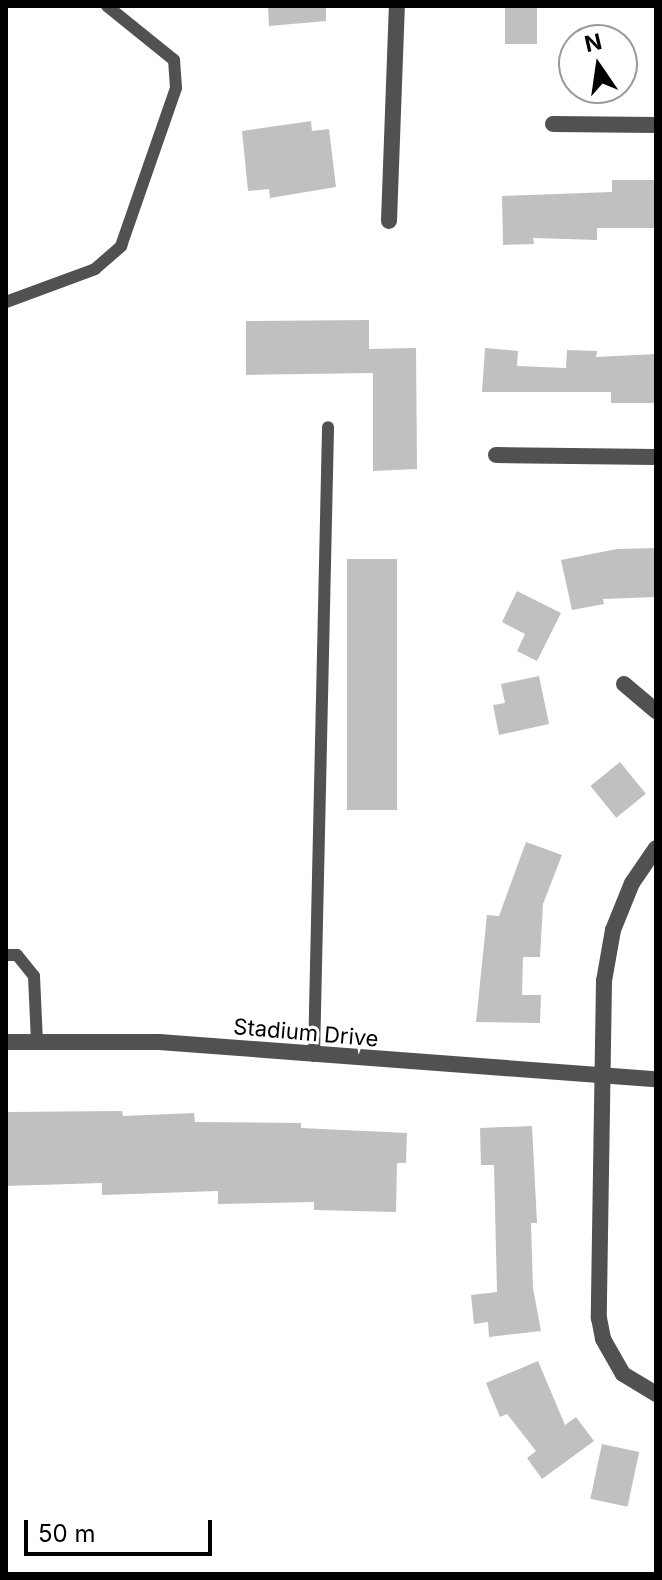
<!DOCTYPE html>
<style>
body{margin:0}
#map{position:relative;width:662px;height:1580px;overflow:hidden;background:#fff;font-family:Inter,sans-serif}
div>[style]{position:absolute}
.building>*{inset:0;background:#c0c0c0;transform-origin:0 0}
.service>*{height:12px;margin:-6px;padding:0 6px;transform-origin:6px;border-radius:6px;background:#515151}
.minor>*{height:16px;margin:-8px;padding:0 8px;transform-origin:8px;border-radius:8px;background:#515151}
span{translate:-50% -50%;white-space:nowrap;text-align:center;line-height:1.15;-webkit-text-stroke:6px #fff;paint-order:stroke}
.street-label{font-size:22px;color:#000}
.frame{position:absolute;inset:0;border:8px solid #000;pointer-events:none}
.north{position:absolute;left:558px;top:24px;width:80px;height:80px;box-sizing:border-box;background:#fff;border:2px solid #999;border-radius:50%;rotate:347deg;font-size:22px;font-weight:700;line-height:32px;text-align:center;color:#000}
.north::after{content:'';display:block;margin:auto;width:28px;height:36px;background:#000;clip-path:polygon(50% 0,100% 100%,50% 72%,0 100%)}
.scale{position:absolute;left:24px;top:1520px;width:188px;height:36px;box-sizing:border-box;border:4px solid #000;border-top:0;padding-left:10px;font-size:24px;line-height:28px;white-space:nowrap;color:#000;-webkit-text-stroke:6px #fff;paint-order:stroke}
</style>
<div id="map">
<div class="building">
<div style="clip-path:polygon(268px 6px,326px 6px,326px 21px,269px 26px)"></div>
<div style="left:505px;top:6px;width:32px;height:38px"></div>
<div style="clip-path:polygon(311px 121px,312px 131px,329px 129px,336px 187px,270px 198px,269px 189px,248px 191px,242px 131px)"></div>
<div style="clip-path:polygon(612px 180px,656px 180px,656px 228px,597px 228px,597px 240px,533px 238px,534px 244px,503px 245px,502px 196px,612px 192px)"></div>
<div style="clip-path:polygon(369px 320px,369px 349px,416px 348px,417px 469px,373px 471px,373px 373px,246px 375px,246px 321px)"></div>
<div style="clip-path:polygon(485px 348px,518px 351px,517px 366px,566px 368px,567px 350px,597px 351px,596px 357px,656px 354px,656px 403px,611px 403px,611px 392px,482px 392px)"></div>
<div style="clip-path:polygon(656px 548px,656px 597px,603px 599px,604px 604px,572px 610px,561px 560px,617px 549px)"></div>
<div style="left:397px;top:559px;width:251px;height:50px;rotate:90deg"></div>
<div style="clip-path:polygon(517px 591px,561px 613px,537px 661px,517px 651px,525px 634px,502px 622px)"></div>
<div style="clip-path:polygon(539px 676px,549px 724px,499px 735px,493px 705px,505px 703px,501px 684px)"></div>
<div style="left:620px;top:762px;width:41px;height:38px;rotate:51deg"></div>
<div style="clip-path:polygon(526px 842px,562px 855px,543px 904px,540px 957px,523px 957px,522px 995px,541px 995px,540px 1023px,476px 1022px,487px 915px,499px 916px)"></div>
<div style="clip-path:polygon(122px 1111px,123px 1116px,194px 1113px,195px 1122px,301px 1123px,301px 1128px,407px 1133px,406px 1163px,397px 1163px,396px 1212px,314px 1210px,314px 1202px,218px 1204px,218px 1191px,102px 1195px,102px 1183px,6px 1186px,6px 1112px)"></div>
<div style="clip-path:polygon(532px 1126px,537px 1223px,531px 1223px,533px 1288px,541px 1331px,489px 1337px,488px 1322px,474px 1324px,471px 1295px,497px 1292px,494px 1165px,481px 1165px,480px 1128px)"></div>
<div style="clip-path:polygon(538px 1361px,565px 1425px,576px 1417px,594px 1441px,542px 1479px,527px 1458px,536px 1451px,507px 1414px,500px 1417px,486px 1383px)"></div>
<div style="left:602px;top:1444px;width:38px;height:56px;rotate:12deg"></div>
</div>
<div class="service">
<div style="left:6px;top:302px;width:95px;rotate:-20.3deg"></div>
<div style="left:95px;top:269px;width:35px;rotate:-41deg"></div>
<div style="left:121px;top:246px;width:167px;rotate:-70.8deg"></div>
<div style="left:176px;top:88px;width:28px;rotate:-94deg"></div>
<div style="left:174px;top:60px;width:86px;rotate:-141.1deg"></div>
<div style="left:6px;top:955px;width:11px"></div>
<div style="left:17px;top:955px;width:27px;rotate:51deg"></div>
<div style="left:34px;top:976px;width:65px;rotate:87.4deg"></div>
<div style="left:314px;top:1056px;width:629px;rotate:-88.72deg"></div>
</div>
<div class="minor">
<div style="left:553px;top:124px;width:103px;rotate:0.6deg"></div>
<div style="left:389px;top:221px;width:215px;rotate:-87.9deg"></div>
<div style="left:496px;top:455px;width:160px;rotate:0.7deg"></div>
<div style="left:624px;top:684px;width:42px;rotate:40.2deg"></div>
<div style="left:656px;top:848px;width:42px;rotate:124.4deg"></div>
<div style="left:632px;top:883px;width:51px;rotate:112deg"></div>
<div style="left:613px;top:930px;width:52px;rotate:100deg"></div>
<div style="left:604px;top:981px;width:337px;rotate:90.9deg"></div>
<div style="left:599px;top:1318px;width:21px;rotate:79deg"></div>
<div style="left:603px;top:1339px;width:40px;rotate:60.3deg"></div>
<div style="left:623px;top:1374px;width:39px;rotate:31deg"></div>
<div style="left:6px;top:1042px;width:153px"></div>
<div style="left:159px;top:1042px;width:498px;rotate:4.3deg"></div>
</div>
<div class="street-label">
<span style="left:306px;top:1033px;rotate:5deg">Stadium Drive</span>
</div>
<div class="frame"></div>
<div class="north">N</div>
<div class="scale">50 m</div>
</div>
